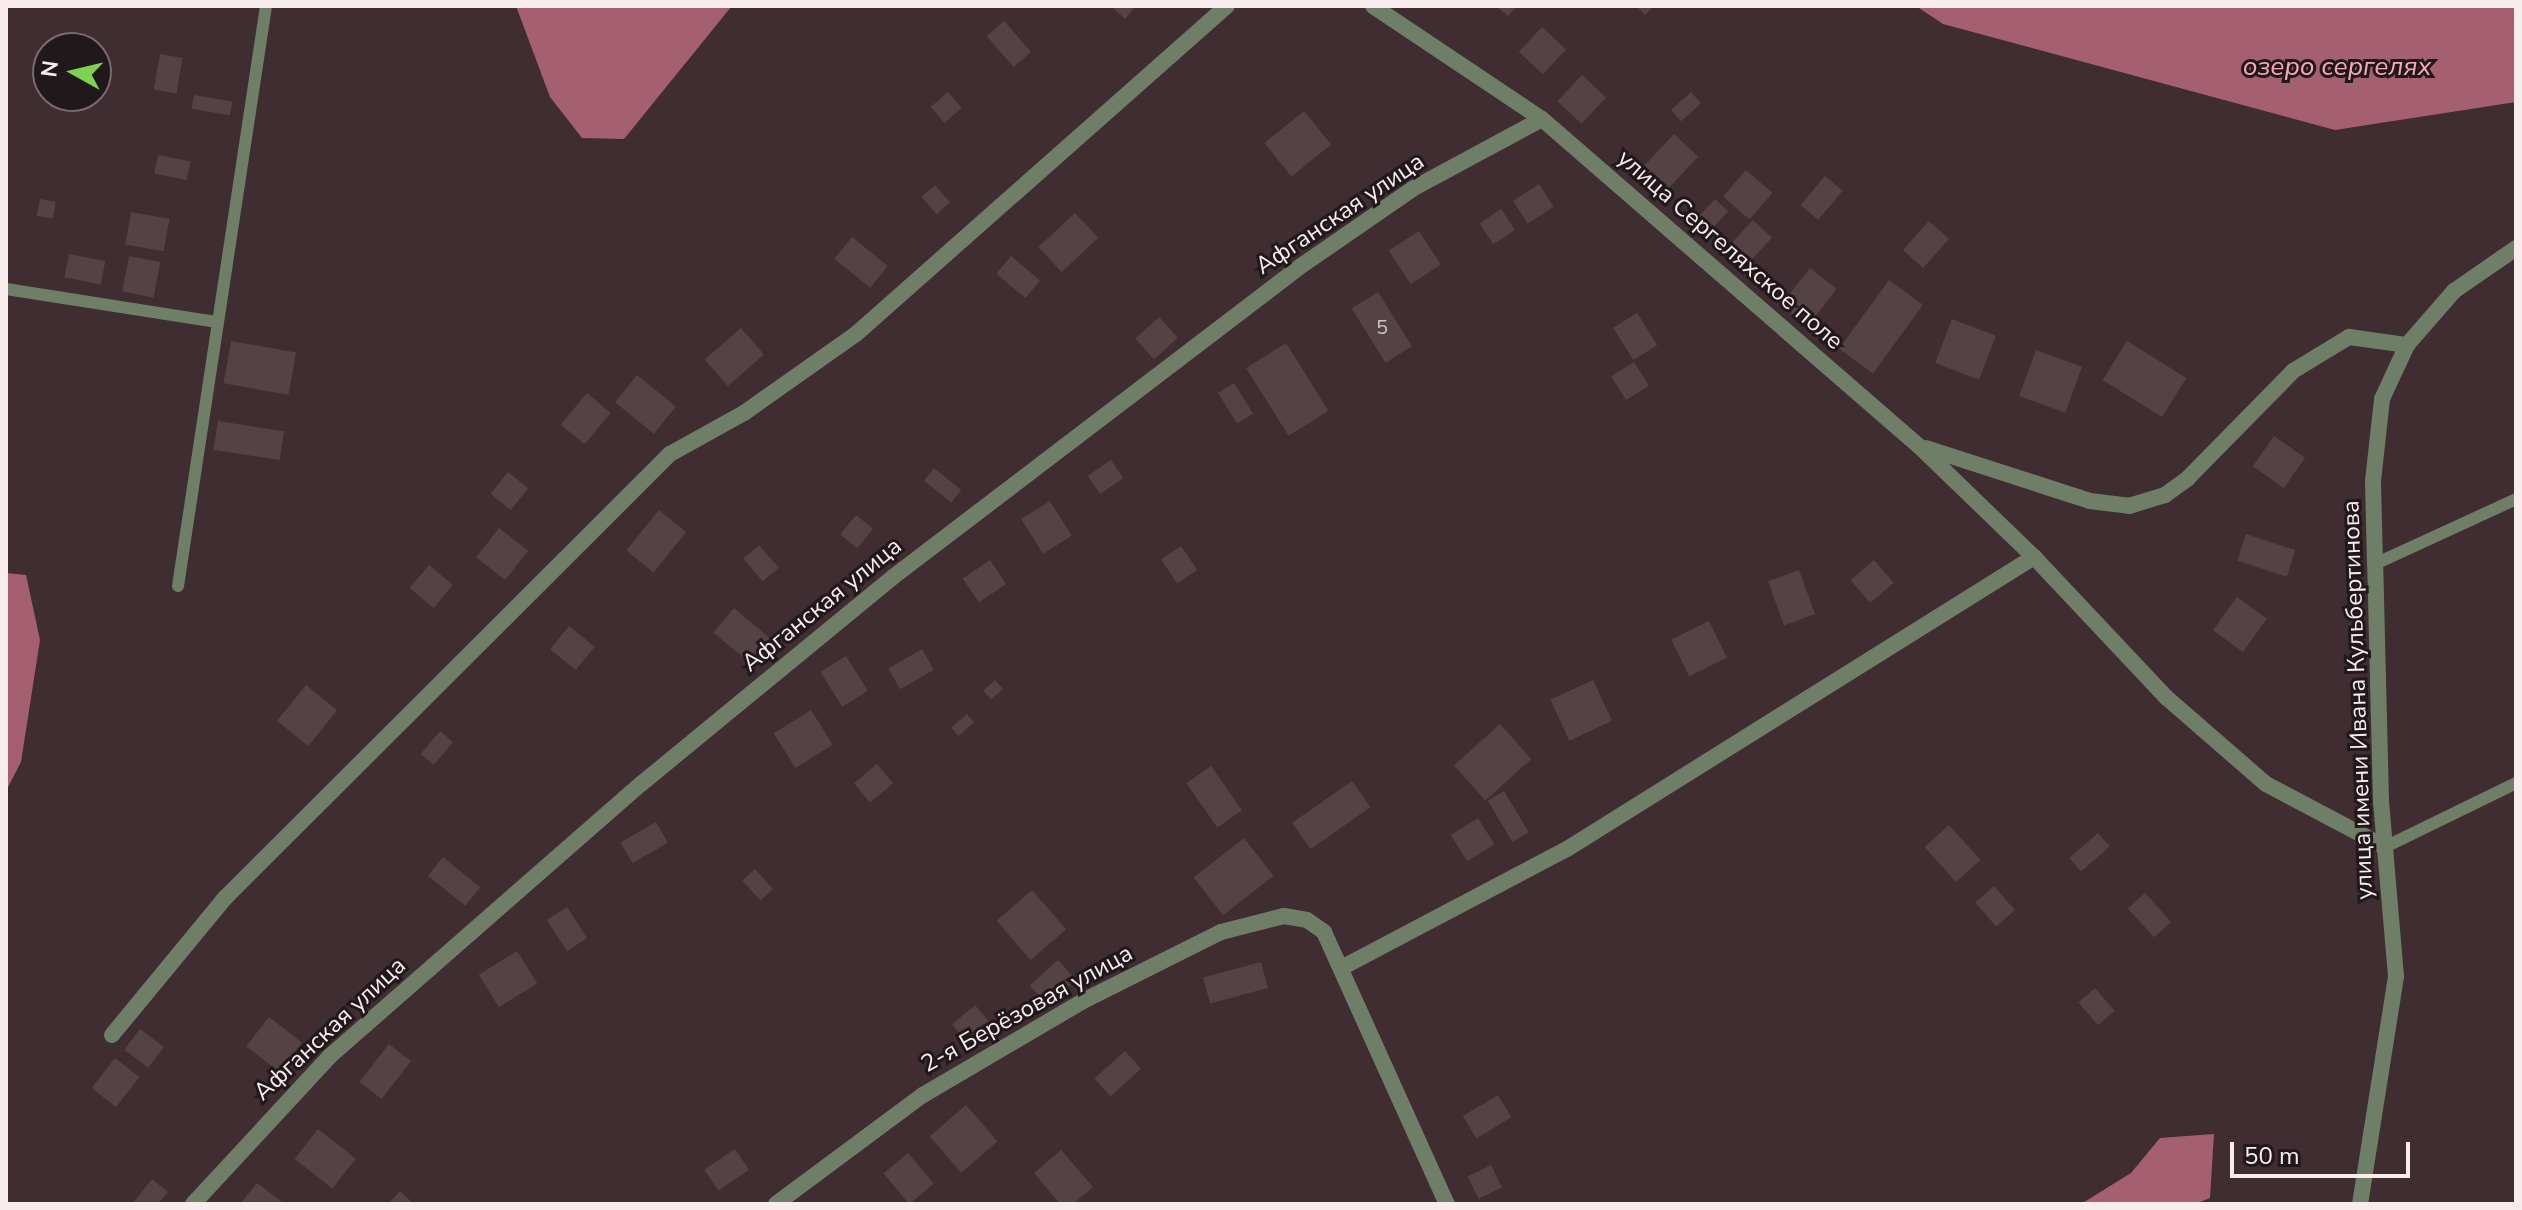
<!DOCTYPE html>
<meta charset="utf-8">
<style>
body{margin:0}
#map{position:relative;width:2522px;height:1210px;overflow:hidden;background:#3f2d31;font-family:"Nunito Sans",sans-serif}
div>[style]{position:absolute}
.water>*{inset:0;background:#a46071}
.building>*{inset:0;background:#554245;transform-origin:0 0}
.lane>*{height:12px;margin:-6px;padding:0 6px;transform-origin:6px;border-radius:6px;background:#6f7f67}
.street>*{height:16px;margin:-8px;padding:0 8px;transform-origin:8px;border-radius:8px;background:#6f7f67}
span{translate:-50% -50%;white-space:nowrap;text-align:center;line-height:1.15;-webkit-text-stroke:6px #20181a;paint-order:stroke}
.number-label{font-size:20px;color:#cfc2c4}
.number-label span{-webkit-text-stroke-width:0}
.street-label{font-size:24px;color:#f8ecee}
.water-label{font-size:26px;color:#f8a8ba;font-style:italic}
.frame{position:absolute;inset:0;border:8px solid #f8ecee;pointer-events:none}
.north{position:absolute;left:32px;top:32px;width:80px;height:80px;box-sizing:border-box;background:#20181a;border:2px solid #766d6f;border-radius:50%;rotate:278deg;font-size:22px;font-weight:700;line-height:32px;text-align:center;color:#f8ecee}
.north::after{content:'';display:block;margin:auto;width:28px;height:36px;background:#80d051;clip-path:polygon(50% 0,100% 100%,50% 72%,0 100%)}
.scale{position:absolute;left:2230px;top:1142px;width:180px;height:36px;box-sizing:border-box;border:4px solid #f8ecee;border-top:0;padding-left:10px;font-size:24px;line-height:28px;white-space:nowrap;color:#f8ecee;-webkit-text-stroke:6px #20181a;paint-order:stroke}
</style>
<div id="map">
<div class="water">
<div style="clip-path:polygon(516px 6px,731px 6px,731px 7px,624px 139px,582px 138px,550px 97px)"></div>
<div style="clip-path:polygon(1916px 6px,2516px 6px,2516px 102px,2335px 130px,1943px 24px)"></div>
<div style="clip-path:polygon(6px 573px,26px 575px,40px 640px,21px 762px,6px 791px)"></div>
<div style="clip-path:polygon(2214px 1134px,2210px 1198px,2195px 1204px,2081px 1204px,2131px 1173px,2160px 1138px)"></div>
</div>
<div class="building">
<div style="clip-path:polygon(1111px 6px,1136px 6px,1125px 19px)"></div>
<div style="clip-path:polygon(1496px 6px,1517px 6px,1508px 16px)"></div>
<div style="clip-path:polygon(1636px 6px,1654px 6px,1645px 15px)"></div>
<div style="left:1004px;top:21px;width:41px;height:23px;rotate:49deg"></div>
<div style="left:1542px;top:27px;width:33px;height:34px;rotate:43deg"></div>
<div style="left:160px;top:54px;width:23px;height:36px;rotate:10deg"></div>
<div style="left:1582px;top:75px;width:33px;height:36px;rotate:43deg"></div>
<div style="left:948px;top:92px;width:21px;height:23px;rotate:49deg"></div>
<div style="left:1691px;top:92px;width:15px;height:27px;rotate:48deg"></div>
<div style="left:194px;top:95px;width:39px;height:14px;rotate:10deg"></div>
<div style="left:1304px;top:111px;width:43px;height:51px;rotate:51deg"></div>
<div style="left:1674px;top:134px;width:33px;height:47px;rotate:43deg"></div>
<div style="left:158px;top:155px;width:33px;height:19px;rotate:11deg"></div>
<div style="left:1746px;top:170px;width:35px;height:35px;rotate:41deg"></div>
<div style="left:1825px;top:176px;width:23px;height:38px;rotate:40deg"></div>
<div style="left:1539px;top:184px;width:27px;height:31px;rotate:57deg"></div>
<div style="left:935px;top:185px;width:23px;height:18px;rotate:49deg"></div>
<div style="left:40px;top:199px;width:16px;height:17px;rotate:11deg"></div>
<div style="left:1715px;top:199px;width:18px;height:31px;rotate:43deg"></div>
<div style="left:1501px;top:209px;width:25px;height:26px;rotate:56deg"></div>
<div style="left:131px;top:212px;width:39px;height:33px;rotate:10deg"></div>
<div style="left:1075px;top:213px;width:34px;height:50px;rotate:47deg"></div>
<div style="left:1753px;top:220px;width:26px;height:43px;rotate:43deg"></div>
<div style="left:1929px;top:221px;width:27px;height:39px;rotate:42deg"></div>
<div style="left:1419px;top:231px;width:40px;height:36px;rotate:57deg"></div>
<div style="left:852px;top:237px;width:46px;height:28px;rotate:39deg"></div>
<div style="left:69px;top:254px;width:37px;height:24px;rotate:11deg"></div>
<div style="left:129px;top:256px;width:32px;height:36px;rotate:11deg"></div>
<div style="left:1011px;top:256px;width:38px;height:23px;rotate:40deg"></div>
<div style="left:1810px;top:268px;width:34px;height:47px;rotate:38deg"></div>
<div style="left:1889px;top:280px;width:42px;height:85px;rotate:36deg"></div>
<div style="left:1378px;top:292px;width:64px;height:31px;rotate:58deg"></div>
<div style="left:1637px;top:313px;width:38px;height:28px;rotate:58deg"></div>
<div style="left:1159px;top:317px;width:28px;height:32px;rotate:48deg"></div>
<div style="left:1952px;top:319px;width:47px;height:47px;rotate:21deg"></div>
<div style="left:741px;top:328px;width:35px;height:48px;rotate:49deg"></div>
<div style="left:231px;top:341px;width:66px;height:43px;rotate:10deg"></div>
<div style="left:2127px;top:341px;width:70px;height:46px;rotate:32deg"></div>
<div style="left:1286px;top:343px;width:80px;height:47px;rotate:58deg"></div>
<div style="left:2036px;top:350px;width:49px;height:49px;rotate:20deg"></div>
<div style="left:1634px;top:362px;width:28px;height:27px;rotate:58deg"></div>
<div style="left:637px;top:375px;width:50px;height:35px;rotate:39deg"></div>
<div style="left:1234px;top:383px;width:36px;height:19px;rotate:58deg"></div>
<div style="left:587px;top:393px;width:31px;height:41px;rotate:40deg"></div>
<div style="left:218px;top:421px;width:67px;height:29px;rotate:9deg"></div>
<div style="left:2274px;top:436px;width:38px;height:37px;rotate:35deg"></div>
<div style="left:1111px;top:460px;width:22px;height:28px;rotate:56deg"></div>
<div style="left:934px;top:468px;width:35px;height:16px;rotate:39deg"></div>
<div style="left:508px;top:472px;width:26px;height:28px;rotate:39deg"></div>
<div style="left:1050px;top:501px;width:41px;height:34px;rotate:58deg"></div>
<div style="left:659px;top:510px;width:35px;height:52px;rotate:39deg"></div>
<div style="left:856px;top:515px;width:22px;height:25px;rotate:39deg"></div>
<div style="left:499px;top:528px;width:37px;height:37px;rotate:38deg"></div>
<div style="left:2246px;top:534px;width:52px;height:28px;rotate:18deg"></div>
<div style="left:759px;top:545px;width:30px;height:21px;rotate:49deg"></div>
<div style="left:1181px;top:546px;width:29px;height:24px;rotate:56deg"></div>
<div style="left:990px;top:560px;width:29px;height:33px;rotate:56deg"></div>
<div style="left:1874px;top:560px;width:30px;height:31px;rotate:49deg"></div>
<div style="left:429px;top:565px;width:31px;height:30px;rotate:40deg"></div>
<div style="left:1799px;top:570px;width:47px;height:33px;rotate:70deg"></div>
<div style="left:2237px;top:597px;width:37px;height:41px;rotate:36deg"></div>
<div style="left:734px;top:608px;width:53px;height:32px;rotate:40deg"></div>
<div style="left:1709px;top:621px;width:41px;height:42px;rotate:64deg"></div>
<div style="left:569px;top:626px;width:33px;height:30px;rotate:39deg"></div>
<div style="left:922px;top:649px;width:24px;height:39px;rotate:60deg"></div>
<div style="left:846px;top:656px;width:41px;height:30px;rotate:58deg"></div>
<div style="left:995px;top:680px;width:12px;height:16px;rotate:48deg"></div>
<div style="left:1593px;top:680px;width:45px;height:47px;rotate:65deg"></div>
<div style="left:306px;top:685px;width:40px;height:46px;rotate:39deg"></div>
<div style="left:811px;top:710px;width:41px;height:44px;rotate:58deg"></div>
<div style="left:967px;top:714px;width:11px;height:21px;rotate:49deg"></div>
<div style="left:1500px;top:724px;width:47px;height:62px;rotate:48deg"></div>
<div style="left:440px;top:731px;width:17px;height:30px;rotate:40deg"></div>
<div style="left:877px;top:764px;width:25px;height:30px;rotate:50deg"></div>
<div style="left:1211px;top:766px;width:54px;height:30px;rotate:55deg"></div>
<div style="left:1352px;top:781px;width:32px;height:73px;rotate:55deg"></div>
<div style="left:1504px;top:791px;width:48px;height:19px;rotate:59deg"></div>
<div style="left:1478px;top:818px;width:31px;height:32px;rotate:58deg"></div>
<div style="left:656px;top:822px;width:24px;height:41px;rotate:60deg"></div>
<div style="left:1949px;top:825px;width:47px;height:33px;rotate:48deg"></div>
<div style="left:2098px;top:833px;width:18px;height:38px;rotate:49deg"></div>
<div style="left:1244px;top:838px;width:48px;height:64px;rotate:52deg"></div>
<div style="left:443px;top:857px;width:48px;height:24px;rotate:39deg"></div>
<div style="left:755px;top:869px;width:27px;height:17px;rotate:48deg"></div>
<div style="left:1994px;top:886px;width:32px;height:25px;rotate:49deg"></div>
<div style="left:1032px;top:890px;width:52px;height:47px;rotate:49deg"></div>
<div style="left:2145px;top:893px;width:39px;height:23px;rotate:48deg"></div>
<div style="left:567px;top:907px;width:37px;height:24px;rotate:57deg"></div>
<div style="left:517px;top:951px;width:38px;height:45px;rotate:58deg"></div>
<div style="left:1058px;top:960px;width:27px;height:38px;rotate:48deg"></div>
<div style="left:1261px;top:962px;width:27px;height:60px;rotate:75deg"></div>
<div style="left:2095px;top:988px;width:30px;height:22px;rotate:49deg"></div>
<div style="left:975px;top:1005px;width:26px;height:30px;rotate:50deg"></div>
<div style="left:269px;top:1017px;width:42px;height:37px;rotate:38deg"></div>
<div style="left:140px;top:1029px;width:30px;height:26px;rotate:37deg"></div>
<div style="left:389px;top:1044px;width:28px;height:48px;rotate:38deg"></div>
<div style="left:1125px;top:1051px;width:24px;height:41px;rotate:48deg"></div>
<div style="left:115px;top:1058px;width:31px;height:38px;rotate:38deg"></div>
<div style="left:1498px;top:1095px;width:26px;height:41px;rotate:59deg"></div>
<div style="left:966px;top:1105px;width:48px;height:48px;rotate:49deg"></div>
<div style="left:318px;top:1129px;width:48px;height:38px;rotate:38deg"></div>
<div style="left:735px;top:1149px;width:25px;height:37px;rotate:56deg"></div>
<div style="clip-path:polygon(1061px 1150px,1093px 1187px,1073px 1204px,1060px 1204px,1034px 1173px)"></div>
<div style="left:908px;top:1153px;width:40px;height:32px;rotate:50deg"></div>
<div style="left:1491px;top:1165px;width:25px;height:26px;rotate:64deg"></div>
<div style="clip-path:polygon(152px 1179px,168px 1192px,158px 1204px,132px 1204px)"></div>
<div style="clip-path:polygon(257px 1183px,282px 1202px,280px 1204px,240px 1204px)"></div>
<div style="clip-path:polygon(400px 1191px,414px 1204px,388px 1204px)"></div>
</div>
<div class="lane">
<div style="left:6px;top:289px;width:214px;rotate:8.9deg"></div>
<div style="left:2375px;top:564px;width:155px;rotate:-24.7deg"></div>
<div style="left:178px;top:586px;width:587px;rotate:-81.37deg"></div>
<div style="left:2385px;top:847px;width:146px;rotate:-26deg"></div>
</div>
<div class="street">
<div style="left:1373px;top:6px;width:203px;rotate:33.8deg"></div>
<div style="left:1542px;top:119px;width:500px;rotate:40.95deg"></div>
<div style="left:1920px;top:447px;width:158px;rotate:44deg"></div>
<div style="left:1926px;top:448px;width:172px;rotate:17.9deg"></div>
<div style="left:2090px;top:501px;width:39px;rotate:7deg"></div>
<div style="left:2129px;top:506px;width:38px;rotate:-17deg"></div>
<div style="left:2165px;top:495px;width:29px;rotate:-36deg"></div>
<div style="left:2188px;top:478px;width:150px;rotate:-45.5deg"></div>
<div style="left:2293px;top:371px;width:66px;rotate:-31.3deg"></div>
<div style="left:2349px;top:337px;width:59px;rotate:7.9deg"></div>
<div style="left:1343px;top:967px;width:253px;rotate:-27.8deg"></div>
<div style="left:1567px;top:849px;width:551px;rotate:-32.02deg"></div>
<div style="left:2034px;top:557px;width:194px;rotate:46.7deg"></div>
<div style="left:2167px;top:698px;width:131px;rotate:41deg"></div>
<div style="left:2266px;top:784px;width:135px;rotate:27.9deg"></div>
<div style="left:112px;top:1035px;width:178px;rotate:-50.5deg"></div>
<div style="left:225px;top:898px;width:629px;rotate:-44.94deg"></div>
<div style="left:670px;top:454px;width:85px;rotate:-29deg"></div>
<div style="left:744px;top:413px;width:137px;rotate:-35.2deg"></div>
<div style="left:856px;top:334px;width:495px;rotate:-41.5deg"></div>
<div style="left:193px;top:1204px;width:202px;rotate:-47.2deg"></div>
<div style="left:330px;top:1056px;width:413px;rotate:-41.2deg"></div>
<div style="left:641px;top:784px;width:326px;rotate:-39.4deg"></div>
<div style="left:893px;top:577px;width:513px;rotate:-37.32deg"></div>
<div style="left:1301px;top:266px;width:137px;rotate:-34.6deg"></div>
<div style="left:1414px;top:188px;width:145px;rotate:-28.3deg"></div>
<div style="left:776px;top:1204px;width:183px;rotate:-36.6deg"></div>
<div style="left:923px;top:1095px;width:186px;rotate:-30.4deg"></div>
<div style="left:1083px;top:1001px;width:154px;rotate:-26.6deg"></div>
<div style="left:1221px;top:932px;width:65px;rotate:-14.3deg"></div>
<div style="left:1284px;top:916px;width:23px;rotate:10deg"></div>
<div style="left:1307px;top:920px;width:21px;rotate:35deg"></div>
<div style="left:1324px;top:932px;width:299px;rotate:65.7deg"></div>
<div style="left:2360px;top:1204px;width:231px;rotate:-81deg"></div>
<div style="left:2396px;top:976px;width:175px;rotate:-94.9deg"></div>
<div style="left:2381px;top:802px;width:238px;rotate:-91.4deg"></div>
<div style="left:2375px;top:564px;width:83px;rotate:-91.4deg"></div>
<div style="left:2373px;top:481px;width:82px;rotate:-83.7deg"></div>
<div style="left:2382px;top:399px;width:60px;rotate:-65.2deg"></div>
<div style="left:2407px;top:345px;width:72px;rotate:-49deg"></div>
<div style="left:2454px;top:291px;width:75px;rotate:-34.7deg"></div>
</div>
<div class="number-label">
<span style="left:1382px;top:327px">5</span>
</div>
<div class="street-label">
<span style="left:1340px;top:214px;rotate:-34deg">Афганская улица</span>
<span style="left:1730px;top:250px;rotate:41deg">улица Сергеляхское поле</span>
<span style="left:822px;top:605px;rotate:-39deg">Афганская улица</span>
<span style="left:2358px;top:700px;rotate:-92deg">улица имени Ивана Кульбертинова</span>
<span style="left:1027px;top:1009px;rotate:-29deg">2-я Берёзовая улица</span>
<span style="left:330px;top:1029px;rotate:-43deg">Афганская улица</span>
</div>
<div class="water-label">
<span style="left:2337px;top:67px">озеро сергелях</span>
</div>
<div class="frame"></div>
<div class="north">N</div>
<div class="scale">50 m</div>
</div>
